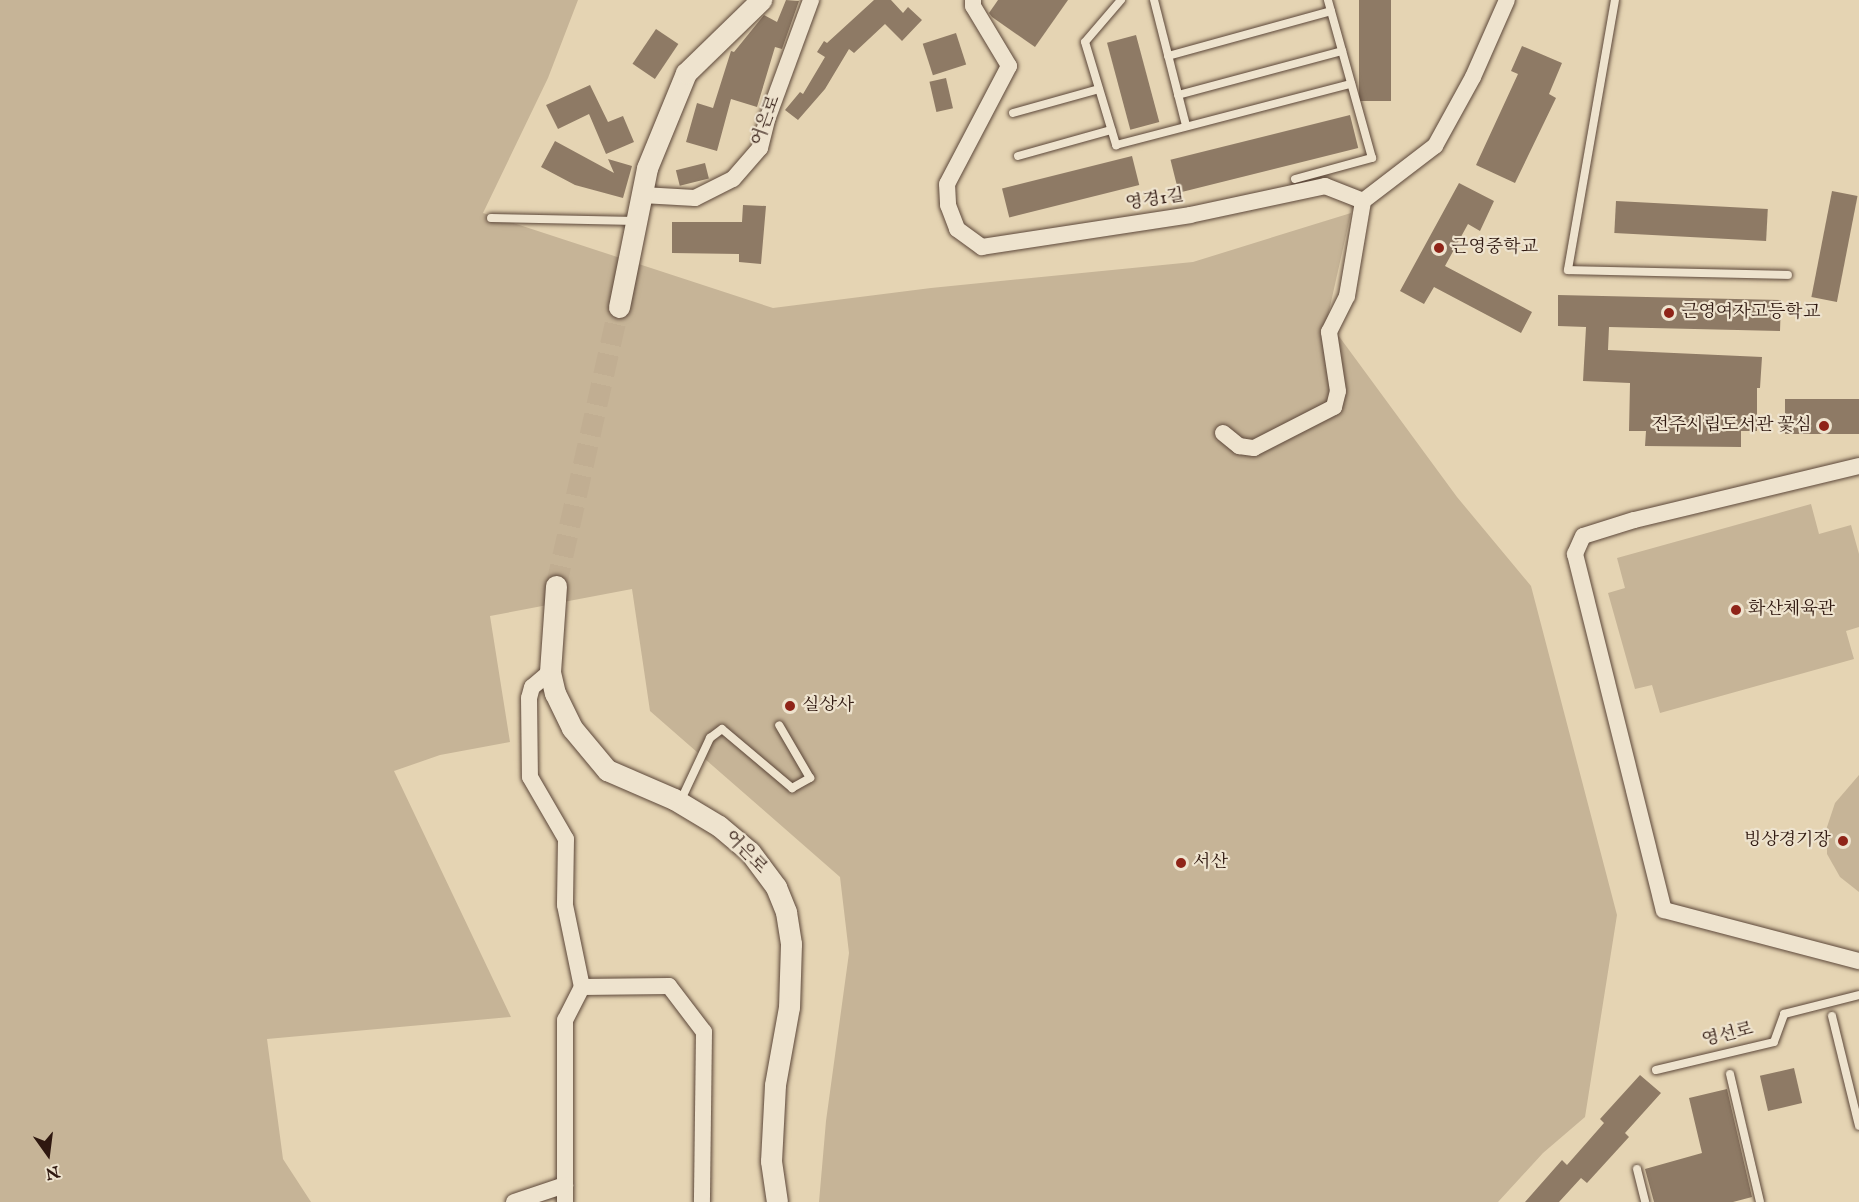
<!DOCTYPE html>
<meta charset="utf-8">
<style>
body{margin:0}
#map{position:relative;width:1859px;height:1202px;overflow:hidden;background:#e5d4b3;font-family:"IM FELL English","Noto Serif KR",serif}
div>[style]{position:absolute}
.green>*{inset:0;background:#c6b497}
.building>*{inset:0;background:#8e7a65;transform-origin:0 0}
.tertiary-tunnel>*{height:21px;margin-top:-10.5px;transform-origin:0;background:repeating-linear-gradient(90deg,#c1ae92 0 21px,transparent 0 31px)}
.roads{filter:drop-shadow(0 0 2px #5c4739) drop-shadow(0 0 2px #5c4739)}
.service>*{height:8px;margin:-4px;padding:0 4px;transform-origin:4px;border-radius:4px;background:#eee3ce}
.minor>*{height:16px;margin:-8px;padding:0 8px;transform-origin:8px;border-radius:8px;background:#eee3ce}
.tertiary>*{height:21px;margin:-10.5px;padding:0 10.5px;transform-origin:10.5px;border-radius:10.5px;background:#eee3ce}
.dots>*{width:16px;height:16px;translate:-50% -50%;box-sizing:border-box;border:3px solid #eee3ce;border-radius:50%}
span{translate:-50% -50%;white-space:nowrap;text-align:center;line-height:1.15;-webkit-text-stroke:4.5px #eee3ce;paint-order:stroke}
.street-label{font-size:18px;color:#2f1810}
.poi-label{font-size:18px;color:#2f1810}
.left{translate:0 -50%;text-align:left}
.right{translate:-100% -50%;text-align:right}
.north{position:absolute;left:18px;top:1124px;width:60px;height:60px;-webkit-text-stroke:4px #eee3ce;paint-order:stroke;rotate:166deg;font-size:16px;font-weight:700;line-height:24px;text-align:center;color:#2f1810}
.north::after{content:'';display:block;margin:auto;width:21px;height:27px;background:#2f1810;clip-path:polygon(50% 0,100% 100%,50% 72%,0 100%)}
</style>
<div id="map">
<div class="green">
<div style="clip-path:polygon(0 0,578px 0,548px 78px,483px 213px,773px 308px,931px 288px,1193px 262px,1351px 213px,1327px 320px,1457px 497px,1531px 586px,1617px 915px,1585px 1117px,1543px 1153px,1498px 1202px,819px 1202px,826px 1121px,849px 953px,840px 877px,650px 711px,632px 589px,490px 616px,510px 742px,440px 755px,394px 771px,511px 1017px,267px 1039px,283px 1159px,311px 1202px,0 1202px)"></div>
<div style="clip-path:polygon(1811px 504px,1819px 534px,1851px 525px,1859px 554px,1859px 627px,1846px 631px,1854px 659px,1660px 713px,1652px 685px,1635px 689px,1608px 593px,1625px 588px,1617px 558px)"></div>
<div style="clip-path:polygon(1859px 775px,1859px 892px,1840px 877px,1827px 854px,1827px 827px,1835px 803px)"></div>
</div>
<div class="building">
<div style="clip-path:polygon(786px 0,799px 1px,782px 49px,775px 47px,757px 107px,731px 99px,717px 151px,686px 142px,697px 103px,713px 108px,731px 51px,734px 52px,764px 15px,777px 22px)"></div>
<div style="clip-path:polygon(874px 0,891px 0,903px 13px,908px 7px,922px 20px,902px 41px,885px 24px,854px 53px,849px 49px,825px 89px,798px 120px,785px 110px,800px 92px,803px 94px,825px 57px,817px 52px,824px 41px,827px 43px)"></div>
<div style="clip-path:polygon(998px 0,1068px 0,1035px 47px,992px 17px,989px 13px)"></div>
<div style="left:1359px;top:0;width:32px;height:101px"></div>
<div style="left:656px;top:29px;width:27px;height:42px;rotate:34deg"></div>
<div style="left:956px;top:33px;width:33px;height:35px;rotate:72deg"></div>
<div style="left:1136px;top:35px;width:90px;height:30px;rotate:75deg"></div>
<div style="clip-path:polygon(1522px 46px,1562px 63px,1549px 94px,1556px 98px,1515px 183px,1476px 165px,1518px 74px,1511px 71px)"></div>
<div style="left:946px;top:78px;width:31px;height:17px;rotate:77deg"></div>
<div style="clip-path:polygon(590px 85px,608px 122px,623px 116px,634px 142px,606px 154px,589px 114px,558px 129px,546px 105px)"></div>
<div style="left:1350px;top:115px;width:34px;height:185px;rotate:76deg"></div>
<div style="clip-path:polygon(555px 141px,614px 173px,608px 159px,632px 166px,623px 198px,575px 185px,541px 167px)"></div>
<div style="left:1132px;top:156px;width:30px;height:134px;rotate:76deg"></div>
<div style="left:705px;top:163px;width:16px;height:30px;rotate:76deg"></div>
<div style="clip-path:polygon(1459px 183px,1494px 201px,1480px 231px,1468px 224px,1445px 266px,1532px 312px,1521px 333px,1434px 287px,1424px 304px,1400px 291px)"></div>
<div style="left:1832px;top:191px;width:26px;height:108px;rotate:11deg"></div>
<div style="left:1616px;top:201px;width:152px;height:32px;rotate:3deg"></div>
<div style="clip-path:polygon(743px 205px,766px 206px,761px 264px,739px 262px,739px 254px,672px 253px,672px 222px,742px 222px)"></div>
<div style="clip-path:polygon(1558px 295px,1781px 300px,1780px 331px,1609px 327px,1608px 350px,1762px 357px,1760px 388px,1757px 388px,1757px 431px,1741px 431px,1741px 447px,1645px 446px,1646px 431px,1629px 431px,1630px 383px,1583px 381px,1586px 327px,1558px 326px)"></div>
<div style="left:1859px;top:399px;width:35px;height:74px;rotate:90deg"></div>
<div style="left:1794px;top:1068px;width:36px;height:35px;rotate:77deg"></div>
<div style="clip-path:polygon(1640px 1075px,1661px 1093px,1625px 1133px,1629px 1137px,1587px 1183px,1581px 1178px,1559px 1202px,1525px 1202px,1562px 1160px,1567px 1165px,1604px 1123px,1600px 1119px)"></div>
<div style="clip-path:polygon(1727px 1089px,1752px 1197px,1733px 1202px,1654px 1202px,1645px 1169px,1702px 1153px,1689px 1098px)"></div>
</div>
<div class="tertiary-tunnel">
<div style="left:556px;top:586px;width:286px;rotate:-77.3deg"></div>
</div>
<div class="roads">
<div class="service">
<div style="left:1121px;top:0;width:55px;rotate:130.6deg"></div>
<div style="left:1085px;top:42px;width:108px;rotate:73.2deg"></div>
<div style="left:1116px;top:145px;width:243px;rotate:-14.6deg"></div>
<div style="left:1154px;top:0;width:130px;rotate:75.7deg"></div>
<div style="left:1615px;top:0;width:274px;rotate:99.9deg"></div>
<div style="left:1568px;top:270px;width:220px;rotate:1.3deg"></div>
<div style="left:1168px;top:56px;width:169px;rotate:-15.4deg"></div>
<div style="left:1178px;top:95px;width:170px;rotate:-15deg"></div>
<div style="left:1013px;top:113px;width:89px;rotate:-15.6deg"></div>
<div style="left:1018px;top:156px;width:97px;rotate:-15.6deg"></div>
<div style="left:1295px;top:179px;width:80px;rotate:-15.3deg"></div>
<div style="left:1372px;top:158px;width:164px;rotate:-105.6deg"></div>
<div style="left:491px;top:218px;width:145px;rotate:1.2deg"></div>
<div style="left:680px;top:802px;width:71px;rotate:-64.9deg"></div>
<div style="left:710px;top:738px;width:15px;rotate:-37deg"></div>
<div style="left:722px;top:729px;width:92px;rotate:40.1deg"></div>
<div style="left:792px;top:788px;width:21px;rotate:-29deg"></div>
<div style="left:810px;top:778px;width:61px;rotate:-120.3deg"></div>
<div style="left:1832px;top:1016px;width:113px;rotate:76.2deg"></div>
<div style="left:1656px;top:1070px;width:121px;rotate:-13.3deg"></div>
<div style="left:1774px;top:1042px;width:30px;rotate:-70deg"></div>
<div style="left:1784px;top:1014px;width:77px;rotate:-14.2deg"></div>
<div style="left:1730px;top:1074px;width:131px;rotate:76.8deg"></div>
<div style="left:1637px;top:1169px;width:34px;rotate:76deg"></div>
</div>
<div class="minor">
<div style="left:973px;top:0;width:6px;rotate:90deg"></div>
<div style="left:973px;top:6px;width:70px;rotate:59deg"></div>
<div style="left:1009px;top:66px;width:133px;rotate:117.7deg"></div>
<div style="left:947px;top:184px;width:21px;rotate:87deg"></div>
<div style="left:948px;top:205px;width:26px;rotate:69deg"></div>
<div style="left:957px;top:229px;width:31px;rotate:36deg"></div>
<div style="left:982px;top:247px;width:210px;rotate:-8.7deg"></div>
<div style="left:1190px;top:215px;width:138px;rotate:-12.1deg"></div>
<div style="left:1325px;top:186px;width:41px;rotate:21.5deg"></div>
<div style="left:1363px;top:201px;width:91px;rotate:-37.4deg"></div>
<div style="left:1435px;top:146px;width:79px;rotate:-61.2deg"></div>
<div style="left:1473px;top:77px;width:84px;rotate:-66.2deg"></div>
<div style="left:642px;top:195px;width:53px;rotate:3.2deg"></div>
<div style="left:695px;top:198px;width:42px;rotate:-26.6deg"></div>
<div style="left:733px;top:179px;width:41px;rotate:-48.9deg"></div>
<div style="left:760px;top:148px;width:32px;rotate:-76deg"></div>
<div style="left:768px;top:117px;width:125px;rotate:-69.8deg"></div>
<div style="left:1223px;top:433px;width:21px;rotate:39deg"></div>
<div style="left:1239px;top:446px;width:15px;rotate:8deg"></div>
<div style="left:1254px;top:448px;width:90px;rotate:-27.1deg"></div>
<div style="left:1334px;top:407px;width:16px;rotate:-76deg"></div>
<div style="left:1338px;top:391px;width:60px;rotate:-98.7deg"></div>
<div style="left:1329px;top:332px;width:40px;rotate:-63.4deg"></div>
<div style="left:1347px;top:296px;width:96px;rotate:-80.4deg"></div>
<div style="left:1859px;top:466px;width:231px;rotate:166.5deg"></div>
<div style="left:1634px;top:520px;width:53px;rotate:162.6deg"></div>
<div style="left:1583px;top:536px;width:20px;rotate:114deg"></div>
<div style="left:1575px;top:554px;width:367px;rotate:76deg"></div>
<div style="left:1664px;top:910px;width:202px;rotate:14.7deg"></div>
<div style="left:550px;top:672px;width:23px;rotate:140deg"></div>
<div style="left:532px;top:687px;width:11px;rotate:105deg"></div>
<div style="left:529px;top:698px;width:79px;rotate:89.3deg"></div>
<div style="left:530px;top:777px;width:72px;rotate:59.9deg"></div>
<div style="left:566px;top:839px;width:66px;rotate:90.9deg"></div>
<div style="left:565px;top:905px;width:84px;rotate:78.3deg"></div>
<div style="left:582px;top:987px;width:37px;rotate:117deg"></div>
<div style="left:565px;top:1020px;width:182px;rotate:90deg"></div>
<div style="left:582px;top:987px;width:87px;rotate:-0.7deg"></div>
<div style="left:669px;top:986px;width:58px;rotate:52.7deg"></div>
<div style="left:704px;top:1032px;width:170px;rotate:90.7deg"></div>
<div style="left:514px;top:1202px;width:54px;rotate:-18.4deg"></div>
</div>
<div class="tertiary">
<div style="left:619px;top:307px;width:142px;rotate:-78.6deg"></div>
<div style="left:647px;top:168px;width:103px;rotate:-67.7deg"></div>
<div style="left:686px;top:73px;width:105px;rotate:-44.2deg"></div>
<div style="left:556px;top:586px;width:86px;rotate:94deg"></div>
<div style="left:550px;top:672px;width:22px;rotate:77deg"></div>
<div style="left:555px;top:693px;width:39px;rotate:64deg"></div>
<div style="left:572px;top:728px;width:55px;rotate:50.2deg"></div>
<div style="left:607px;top:770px;width:73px;rotate:23.4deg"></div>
<div style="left:674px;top:799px;width:52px;rotate:31deg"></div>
<div style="left:719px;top:826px;width:40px;rotate:40deg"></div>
<div style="left:750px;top:852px;width:44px;rotate:53.4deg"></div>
<div style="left:776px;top:887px;width:27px;rotate:68deg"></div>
<div style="left:786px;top:912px;width:32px;rotate:81deg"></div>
<div style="left:791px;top:944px;width:63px;rotate:91.8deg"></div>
<div style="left:789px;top:1007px;width:79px;rotate:100.2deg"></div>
<div style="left:775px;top:1085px;width:76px;rotate:93deg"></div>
<div style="left:771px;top:1161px;width:41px;rotate:81.7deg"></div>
</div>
</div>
<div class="dots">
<div style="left:1439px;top:248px;background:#8f2418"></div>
<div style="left:1669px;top:313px;background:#8f2418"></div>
<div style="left:1824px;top:426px;background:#8f2418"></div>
<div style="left:1736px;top:610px;background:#8f2418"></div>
<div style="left:790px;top:706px;background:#8f2418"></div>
<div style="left:1843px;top:841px;background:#8f2418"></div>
<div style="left:1181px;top:863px;background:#8f2418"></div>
</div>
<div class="street-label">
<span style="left:767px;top:121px;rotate:-70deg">어은로</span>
<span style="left:1155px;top:201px;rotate:-9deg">영경1길</span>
<span style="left:745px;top:853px;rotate:46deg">어은로</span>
<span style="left:1728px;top:1036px;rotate:-14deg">영선로</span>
</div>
<div class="poi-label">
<span class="left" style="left:1451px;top:248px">근영중학교</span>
<span class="left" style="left:1681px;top:313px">근영여자고등학교</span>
<span class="right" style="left:1812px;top:426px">전주시립도서관 꽃심</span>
<span class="left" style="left:1748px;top:610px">화산체육관</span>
<span class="left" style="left:802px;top:706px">실상사</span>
<span class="right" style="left:1831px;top:841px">빙상경기장</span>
<span class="left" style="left:1193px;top:863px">서산</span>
</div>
<div class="north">N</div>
</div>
